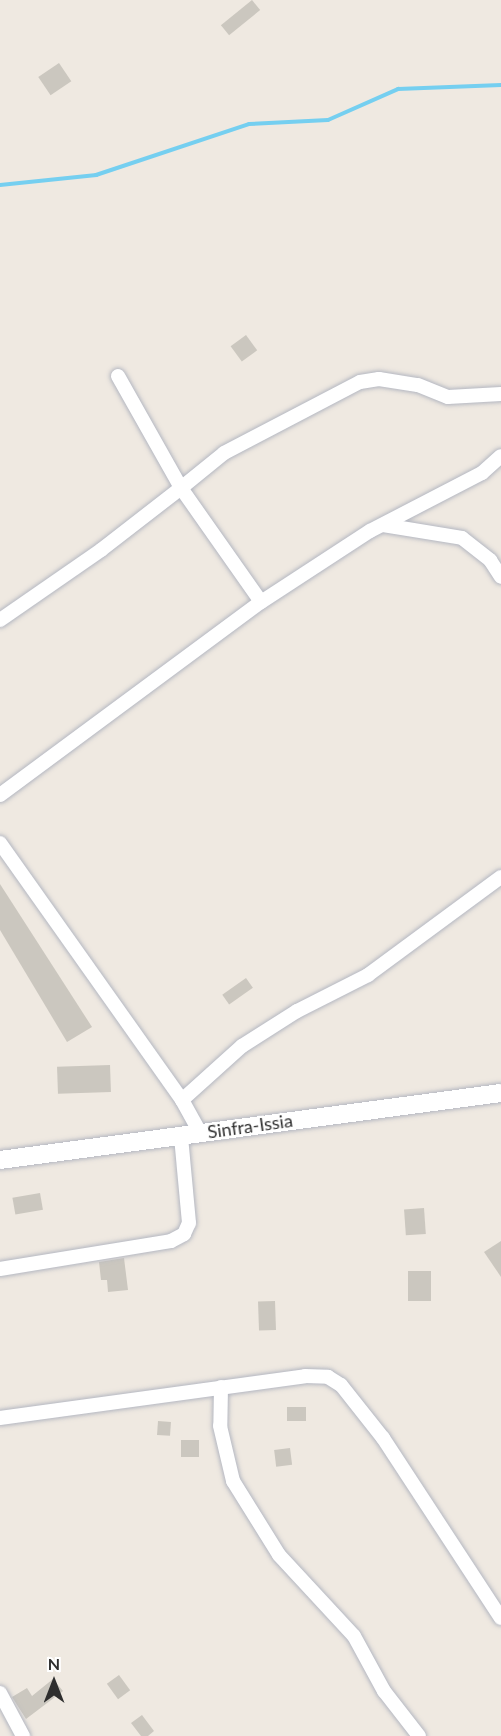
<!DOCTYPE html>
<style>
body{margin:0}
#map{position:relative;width:501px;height:1736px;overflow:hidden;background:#efe9e1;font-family:Lato,sans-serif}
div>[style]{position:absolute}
.stream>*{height:4px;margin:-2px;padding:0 2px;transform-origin:2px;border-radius:2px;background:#75cff0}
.building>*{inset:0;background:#cbc7bf;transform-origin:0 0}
.roads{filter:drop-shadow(0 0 2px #b4b7c1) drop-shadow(0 0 2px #b4b7c1)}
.minor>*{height:14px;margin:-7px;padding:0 7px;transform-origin:7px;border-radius:7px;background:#fff}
.secondary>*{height:18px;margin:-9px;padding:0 9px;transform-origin:9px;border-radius:9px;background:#fff}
span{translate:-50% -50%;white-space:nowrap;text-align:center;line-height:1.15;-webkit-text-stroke:4.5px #fff;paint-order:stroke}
.street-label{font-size:18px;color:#2e2e2e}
.north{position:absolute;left:24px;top:1652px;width:60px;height:60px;-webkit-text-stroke:4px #fff;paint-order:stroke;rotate:0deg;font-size:16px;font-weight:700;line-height:24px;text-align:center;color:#2e2e2e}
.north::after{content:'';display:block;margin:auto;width:21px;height:27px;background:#2e2e2e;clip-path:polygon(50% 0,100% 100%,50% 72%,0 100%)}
</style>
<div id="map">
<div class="stream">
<div style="left:0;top:185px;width:97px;rotate:-5.9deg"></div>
<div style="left:96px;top:175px;width:161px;rotate:-18.4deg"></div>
<div style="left:249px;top:124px;width:79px;rotate:-2.9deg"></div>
<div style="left:328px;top:120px;width:77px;rotate:-23.9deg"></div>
<div style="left:398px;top:89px;width:103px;rotate:-2.2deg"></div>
</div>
<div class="building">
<div style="left:252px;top:0;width:13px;height:40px;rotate:51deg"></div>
<div style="left:59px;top:63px;width:22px;height:25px;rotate:56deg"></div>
<div style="left:246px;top:335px;width:19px;height:19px;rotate:54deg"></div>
<div style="clip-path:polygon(0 884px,92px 1027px,67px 1042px,0 930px)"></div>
<div style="left:246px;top:978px;width:12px;height:29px;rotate:55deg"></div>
<div style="left:110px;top:1065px;width:27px;height:53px;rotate:88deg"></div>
<div style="left:40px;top:1193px;width:17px;height:28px;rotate:80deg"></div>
<div style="left:424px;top:1208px;width:26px;height:20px;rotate:86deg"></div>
<div style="clip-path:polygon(501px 1241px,501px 1277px,484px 1252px)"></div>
<div style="clip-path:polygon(124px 1258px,128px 1290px,108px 1292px,107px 1280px,101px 1280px,99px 1262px)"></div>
<div style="left:408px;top:1271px;width:23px;height:30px"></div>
<div style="left:275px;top:1301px;width:29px;height:17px;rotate:88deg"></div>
<div style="left:287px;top:1407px;width:19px;height:14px"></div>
<div style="left:158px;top:1421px;width:13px;height:14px;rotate:4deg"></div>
<div style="left:181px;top:1440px;width:18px;height:17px"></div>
<div style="left:290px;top:1448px;width:17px;height:16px;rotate:83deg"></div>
<div style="left:119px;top:1675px;width:19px;height:15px;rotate:54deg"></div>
<div style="clip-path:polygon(53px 1679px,63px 1691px,26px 1719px,12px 1697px,27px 1688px,32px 1696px)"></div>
<div style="clip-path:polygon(142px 1715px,154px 1731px,148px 1736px,141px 1736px,131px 1723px)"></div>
</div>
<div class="roads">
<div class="minor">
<div style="left:118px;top:376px;width:129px;rotate:60.6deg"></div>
<div style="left:181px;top:488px;width:55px;rotate:-39.1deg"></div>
<div style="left:224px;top:453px;width:153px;rotate:-27.6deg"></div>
<div style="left:360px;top:382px;width:19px;rotate:-9deg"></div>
<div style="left:379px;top:379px;width:39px;rotate:9deg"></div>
<div style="left:418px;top:385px;width:32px;rotate:22deg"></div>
<div style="left:448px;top:397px;width:53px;rotate:-3.2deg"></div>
<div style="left:383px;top:525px;width:80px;rotate:9.3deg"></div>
<div style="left:462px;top:538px;width:36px;rotate:38deg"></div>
<div style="left:490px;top:560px;width:20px;rotate:57deg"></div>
<div style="left:0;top:620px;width:123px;rotate:-34.7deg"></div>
<div style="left:101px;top:550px;width:101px;rotate:-37.8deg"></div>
<div style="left:181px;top:488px;width:139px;rotate:54.9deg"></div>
<div style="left:0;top:795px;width:325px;rotate:-36.5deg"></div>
<div style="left:261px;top:602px;width:130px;rotate:-33.1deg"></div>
<div style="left:370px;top:531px;width:126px;rotate:-27.4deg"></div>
<div style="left:482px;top:473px;width:25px;rotate:-42deg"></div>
<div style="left:0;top:843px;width:315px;rotate:54.7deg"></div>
<div style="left:182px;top:1100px;width:38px;rotate:61deg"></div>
<div style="left:182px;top:1100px;width:81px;rotate:-42deg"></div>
<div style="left:242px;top:1046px;width:65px;rotate:-32.5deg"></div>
<div style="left:297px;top:1011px;width:80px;rotate:-26.9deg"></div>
<div style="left:368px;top:975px;width:165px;rotate:-36.4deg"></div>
<div style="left:0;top:1269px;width:173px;rotate:-9.3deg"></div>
<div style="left:171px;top:1241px;width:15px;rotate:-28deg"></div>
<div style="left:184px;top:1234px;width:12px;rotate:-66deg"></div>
<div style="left:189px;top:1223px;width:87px;rotate:-95.3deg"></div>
<div style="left:221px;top:1387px;width:39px;rotate:91deg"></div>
<div style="left:220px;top:1426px;width:57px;rotate:76.7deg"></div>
<div style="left:233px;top:1481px;width:87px;rotate:58.1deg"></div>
<div style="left:279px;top:1555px;width:110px;rotate:47.2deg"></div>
<div style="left:354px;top:1636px;width:63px;rotate:61.4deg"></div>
<div style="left:384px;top:1691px;width:57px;rotate:52.1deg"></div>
<div style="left:0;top:1418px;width:308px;rotate:-7.8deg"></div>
<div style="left:305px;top:1376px;width:23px;rotate:2deg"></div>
<div style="left:328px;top:1377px;width:15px;rotate:32deg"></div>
<div style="left:341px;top:1385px;width:68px;rotate:51.6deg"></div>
<div style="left:383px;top:1438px;width:215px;rotate:56.8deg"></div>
<div style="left:0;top:1693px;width:49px;rotate:61.9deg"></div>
</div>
<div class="secondary">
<div style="left:0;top:1160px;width:505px;rotate:-7.62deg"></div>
</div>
</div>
<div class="street-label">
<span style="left:250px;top:1126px;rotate:-8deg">Sinfra-Issia</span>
</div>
<div class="north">N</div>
</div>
